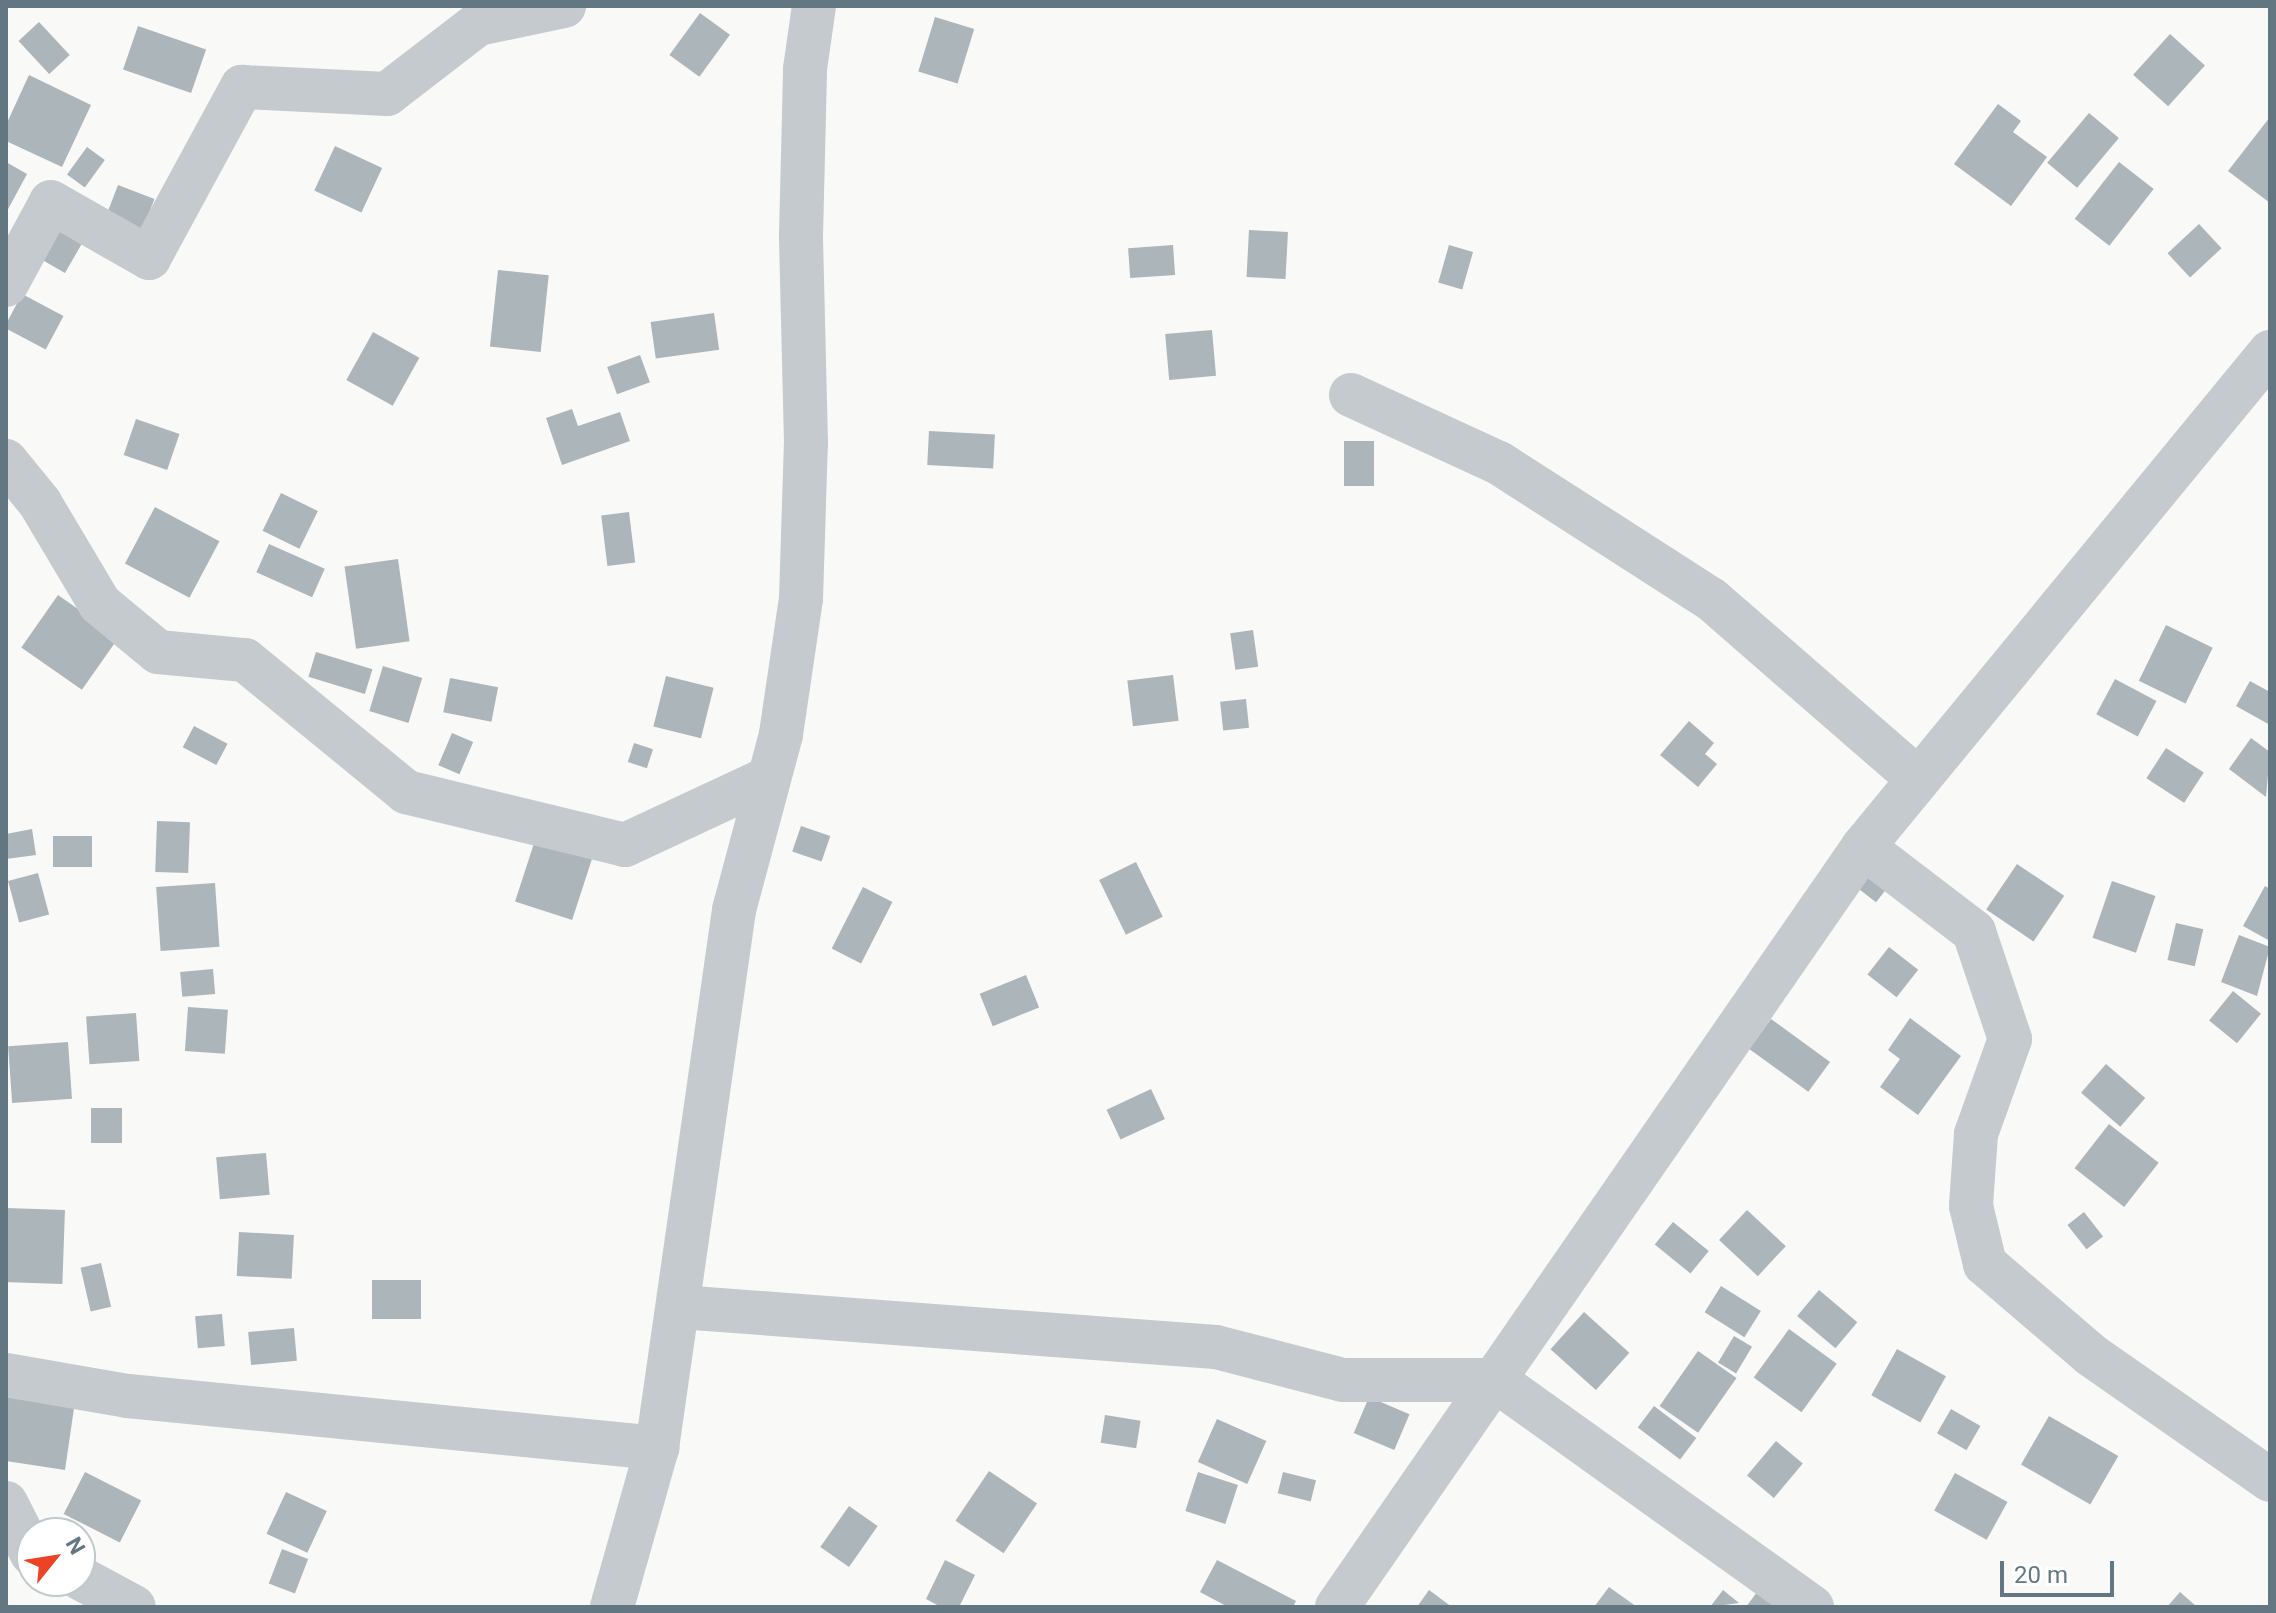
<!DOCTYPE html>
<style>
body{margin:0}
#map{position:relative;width:2276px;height:1613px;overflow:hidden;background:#f9f9f7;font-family:Roboto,sans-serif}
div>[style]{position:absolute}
.building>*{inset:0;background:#abb5ba;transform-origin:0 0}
.minor>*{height:44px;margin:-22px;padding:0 22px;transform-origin:22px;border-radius:22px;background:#c4cacd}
span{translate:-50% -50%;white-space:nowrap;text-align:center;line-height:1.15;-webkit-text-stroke:8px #fff;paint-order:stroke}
.frame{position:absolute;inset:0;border:8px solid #637783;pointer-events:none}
.north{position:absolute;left:16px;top:1517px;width:80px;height:80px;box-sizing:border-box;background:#fff;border:2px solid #c1c9cd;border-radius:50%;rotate:60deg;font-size:22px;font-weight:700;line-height:32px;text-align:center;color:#637783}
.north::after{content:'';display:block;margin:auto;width:28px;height:36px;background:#eb4425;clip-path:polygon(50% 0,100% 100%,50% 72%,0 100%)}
.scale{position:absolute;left:2000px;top:1561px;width:114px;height:36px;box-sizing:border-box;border:4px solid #637783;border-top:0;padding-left:10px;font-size:24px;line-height:28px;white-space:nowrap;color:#637783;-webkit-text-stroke:6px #fff;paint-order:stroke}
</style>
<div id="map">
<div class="building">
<div style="left:700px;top:13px;width:37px;height:52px;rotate:36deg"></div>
<div style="left:935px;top:17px;width:41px;height:57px;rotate:17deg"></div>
<div style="left:39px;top:22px;width:45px;height:28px;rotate:47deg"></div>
<div style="left:138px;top:26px;width:72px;height:46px;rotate:19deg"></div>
<div style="left:2170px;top:34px;width:47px;height:55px;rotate:42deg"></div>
<div style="clip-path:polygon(29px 75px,91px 105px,62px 167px,6px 141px,6px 125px)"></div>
<div style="clip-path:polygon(1998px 104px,2021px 121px,2013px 132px,2047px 157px,2011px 206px,1954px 164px)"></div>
<div style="left:2089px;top:113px;width:39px;height:65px;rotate:40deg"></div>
<div style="clip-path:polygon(2270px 117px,2270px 203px,2228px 171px)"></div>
<div style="left:335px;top:146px;width:52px;height:49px;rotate:25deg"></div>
<div style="left:87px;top:147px;width:22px;height:34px;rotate:36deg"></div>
<div style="clip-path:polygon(6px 162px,27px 174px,6px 213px)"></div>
<div style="left:2119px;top:162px;width:44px;height:72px;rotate:38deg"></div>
<div style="left:118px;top:185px;width:39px;height:40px;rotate:21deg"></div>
<div style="left:58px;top:217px;width:34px;height:45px;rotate:30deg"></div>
<div style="left:2199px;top:224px;width:33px;height:43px;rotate:47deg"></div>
<div style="left:1249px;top:230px;width:39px;height:47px;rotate:3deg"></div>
<div style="left:1173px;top:245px;width:30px;height:45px;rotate:86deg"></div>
<div style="left:1449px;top:245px;width:25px;height:39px;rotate:16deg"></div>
<div style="left:498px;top:270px;width:51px;height:77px;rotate:6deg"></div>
<div style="left:22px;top:294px;width:47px;height:38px;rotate:28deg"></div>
<div style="left:714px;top:313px;width:37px;height:64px;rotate:82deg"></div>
<div style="left:1212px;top:330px;width:46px;height:47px;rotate:85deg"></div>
<div style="left:373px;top:332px;width:53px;height:55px;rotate:29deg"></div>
<div style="left:640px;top:355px;width:29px;height:35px;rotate:70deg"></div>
<div style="clip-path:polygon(572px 409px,578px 426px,620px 412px,630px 441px,562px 465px,546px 418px)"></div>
<div style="left:136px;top:419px;width:46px;height:38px;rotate:19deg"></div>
<div style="left:929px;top:431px;width:66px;height:34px;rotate:3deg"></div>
<div style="left:1344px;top:441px;width:30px;height:45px"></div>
<div style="left:281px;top:493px;width:41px;height:42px;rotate:26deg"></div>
<div style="left:155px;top:507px;width:73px;height:64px;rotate:28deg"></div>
<div style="left:629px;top:512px;width:51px;height:28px;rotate:83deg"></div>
<div style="left:269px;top:544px;width:61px;height:31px;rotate:24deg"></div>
<div style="left:398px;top:559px;width:83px;height:54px;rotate:82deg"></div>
<div style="left:58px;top:595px;width:74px;height:64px;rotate:35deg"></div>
<div style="left:2166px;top:625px;width:52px;height:62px;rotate:26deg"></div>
<div style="left:1253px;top:630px;width:37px;height:23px;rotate:82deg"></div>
<div style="left:316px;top:652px;width:59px;height:26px;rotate:17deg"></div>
<div style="left:383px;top:666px;width:41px;height:47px;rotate:17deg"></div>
<div style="left:1173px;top:675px;width:46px;height:46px;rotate:83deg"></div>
<div style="left:666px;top:676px;width:49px;height:52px;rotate:14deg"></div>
<div style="left:450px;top:678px;width:49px;height:35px;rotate:11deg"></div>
<div style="left:2115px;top:679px;width:47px;height:40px;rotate:28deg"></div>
<div style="clip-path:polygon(2250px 681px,2270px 692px,2270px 725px,2236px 706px)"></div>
<div style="left:1246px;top:699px;width:29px;height:26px;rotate:84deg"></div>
<div style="clip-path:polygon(1689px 721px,1714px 743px,1705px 754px,1717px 764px,1698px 787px,1660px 755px)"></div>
<div style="left:194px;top:726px;width:38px;height:24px;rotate:28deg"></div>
<div style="left:452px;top:733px;width:23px;height:35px;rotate:23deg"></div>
<div style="clip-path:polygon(2251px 738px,2270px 752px,2266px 797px,2229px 769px)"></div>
<div style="left:634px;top:743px;width:20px;height:20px;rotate:18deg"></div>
<div style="left:2166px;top:748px;width:45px;height:36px;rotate:33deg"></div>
<div style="left:157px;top:821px;width:33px;height:51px;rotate:2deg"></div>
<div style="left:801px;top:826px;width:31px;height:27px;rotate:19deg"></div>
<div style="clip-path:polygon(32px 829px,36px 855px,6px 859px,6px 834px)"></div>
<div style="left:537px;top:834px;width:60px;height:71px;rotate:18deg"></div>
<div style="left:53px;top:836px;width:39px;height:31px"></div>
<div style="left:1136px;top:862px;width:61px;height:41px;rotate:64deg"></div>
<div style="left:2017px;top:864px;width:57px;height:55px;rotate:34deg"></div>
<div style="left:1870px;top:871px;width:24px;height:21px;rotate:38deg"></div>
<div style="left:38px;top:873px;width:43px;height:31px;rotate:75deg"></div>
<div style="left:2112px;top:881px;width:46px;height:60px;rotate:19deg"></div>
<div style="left:215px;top:883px;width:64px;height:59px;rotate:86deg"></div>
<div style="clip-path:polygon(2265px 886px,2270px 889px,2270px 941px,2243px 926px)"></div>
<div style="left:863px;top:887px;width:33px;height:69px;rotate:27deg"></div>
<div style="left:2176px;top:923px;width:28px;height:38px;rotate:13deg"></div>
<div style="clip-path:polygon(2239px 935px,2270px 947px,2257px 996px,2221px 982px)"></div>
<div style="left:1889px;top:947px;width:37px;height:35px;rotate:38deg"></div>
<div style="left:213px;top:969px;width:25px;height:33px;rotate:85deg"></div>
<div style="left:1026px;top:975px;width:35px;height:50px;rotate:68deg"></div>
<div style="left:2233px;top:991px;width:36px;height:38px;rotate:39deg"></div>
<div style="left:188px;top:1007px;width:40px;height:44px;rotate:4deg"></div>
<div style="left:136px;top:1013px;width:48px;height:50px;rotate:86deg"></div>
<div style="clip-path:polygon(1910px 1018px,1961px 1056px,1918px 1115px,1880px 1087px,1900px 1059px,1888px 1050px)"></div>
<div style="left:1771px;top:1019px;width:73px;height:37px;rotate:36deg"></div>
<div style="left:68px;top:1042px;width:57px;height:60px;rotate:86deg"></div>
<div style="left:2106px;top:1064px;width:52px;height:38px;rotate:41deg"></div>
<div style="left:1151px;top:1089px;width:33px;height:49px;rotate:65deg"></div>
<div style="left:91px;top:1108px;width:31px;height:35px"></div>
<div style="left:2109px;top:1124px;width:63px;height:56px;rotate:38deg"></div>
<div style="left:266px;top:1153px;width:42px;height:50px;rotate:85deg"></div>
<div style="left:6px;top:1208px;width:59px;height:74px;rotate:2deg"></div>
<div style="left:1747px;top:1210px;width:53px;height:41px;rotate:43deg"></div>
<div style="left:2084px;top:1212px;width:31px;height:21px;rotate:52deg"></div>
<div style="left:1673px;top:1222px;width:46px;height:29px;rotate:39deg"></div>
<div style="left:239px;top:1232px;width:55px;height:44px;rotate:3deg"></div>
<div style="left:101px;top:1263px;width:45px;height:21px;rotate:77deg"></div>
<div style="left:372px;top:1280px;width:49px;height:39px"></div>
<div style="left:1721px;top:1286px;width:47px;height:31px;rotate:32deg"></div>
<div style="left:1819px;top:1290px;width:50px;height:34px;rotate:40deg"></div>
<div style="left:1584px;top:1312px;width:61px;height:50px;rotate:42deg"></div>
<div style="left:222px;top:1314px;width:32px;height:27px;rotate:85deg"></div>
<div style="left:294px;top:1328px;width:33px;height:46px;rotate:85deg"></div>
<div style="left:1789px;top:1329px;width:59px;height:60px;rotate:36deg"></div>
<div style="left:1734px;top:1336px;width:21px;height:31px;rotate:31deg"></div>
<div style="left:1897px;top:1349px;width:56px;height:53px;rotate:29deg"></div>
<div style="left:1698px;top:1351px;width:47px;height:67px;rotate:35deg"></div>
<div style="clip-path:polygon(7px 1397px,74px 1408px,65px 1470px,6px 1461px)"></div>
<div style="left:1369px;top:1397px;width:44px;height:39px;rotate:23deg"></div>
<div style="left:1654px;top:1406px;width:53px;height:27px;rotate:37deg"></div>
<div style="left:1951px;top:1409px;width:34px;height:28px;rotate:30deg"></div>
<div style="left:1105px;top:1415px;width:36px;height:28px;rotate:9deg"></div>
<div style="left:2049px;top:1416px;width:80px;height:56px;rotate:30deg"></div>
<div style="left:1217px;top:1419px;width:54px;height:47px;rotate:24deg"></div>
<div style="left:1776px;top:1441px;width:35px;height:45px;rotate:40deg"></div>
<div style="left:989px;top:1471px;width:58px;height:60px;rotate:34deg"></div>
<div style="left:85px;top:1472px;width:63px;height:47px;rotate:27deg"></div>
<div style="left:1198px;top:1472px;width:42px;height:41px;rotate:18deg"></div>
<div style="left:1283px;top:1472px;width:34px;height:22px;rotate:14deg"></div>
<div style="left:1955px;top:1473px;width:60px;height:43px;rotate:29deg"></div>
<div style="left:286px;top:1492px;width:45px;height:46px;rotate:25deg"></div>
<div style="left:849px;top:1506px;width:35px;height:50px;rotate:35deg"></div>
<div style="left:282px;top:1549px;width:28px;height:37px;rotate:21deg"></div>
<div style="clip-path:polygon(945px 1560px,975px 1575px,959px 1607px,941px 1607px,926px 1599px)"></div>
<div style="clip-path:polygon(1217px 1560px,1296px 1601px,1293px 1607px,1228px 1607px,1200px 1592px)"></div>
<div style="clip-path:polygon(1609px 1587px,1637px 1607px,1594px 1607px)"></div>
<div style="clip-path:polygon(1429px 1590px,1452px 1607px,1417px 1607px)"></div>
<div style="clip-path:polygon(1723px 1590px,1739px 1603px,1710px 1607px)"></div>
<div style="clip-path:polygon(1757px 1592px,1772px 1605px,1771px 1607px,1746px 1607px)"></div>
<div style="clip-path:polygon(2180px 1592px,2197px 1607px,2167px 1607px)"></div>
</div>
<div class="minor">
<div style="left:6px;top:285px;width:94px;rotate:-61.5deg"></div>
<div style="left:51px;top:202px;width:113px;rotate:29.7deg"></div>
<div style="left:149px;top:258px;width:195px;rotate:-61.5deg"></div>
<div style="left:242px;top:87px;width:145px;rotate:2.8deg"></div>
<div style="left:387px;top:94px;width:115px;rotate:-37.6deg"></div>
<div style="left:478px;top:24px;width:88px;rotate:-11.8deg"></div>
<div style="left:1351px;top:395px;width:163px;rotate:24.7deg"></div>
<div style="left:1499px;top:463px;width:252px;rotate:32.7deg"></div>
<div style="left:1711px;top:599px;width:274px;rotate:41deg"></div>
<div style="left:6px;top:461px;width:54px;rotate:51deg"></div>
<div style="left:40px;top:503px;width:117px;rotate:59.3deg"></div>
<div style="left:100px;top:604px;width:75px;rotate:39.6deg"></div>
<div style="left:158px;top:652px;width:87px;rotate:5.3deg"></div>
<div style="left:245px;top:660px;width:208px;rotate:39.3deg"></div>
<div style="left:406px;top:792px;width:225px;rotate:13.6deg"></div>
<div style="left:625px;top:845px;width:159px;rotate:-25deg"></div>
<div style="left:1863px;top:847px;width:140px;rotate:37.4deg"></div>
<div style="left:1974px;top:932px;width:113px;rotate:71.4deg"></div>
<div style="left:2010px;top:1039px;width:101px;rotate:109.7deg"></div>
<div style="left:1976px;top:1134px;width:72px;rotate:94deg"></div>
<div style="left:1971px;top:1206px;width:60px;rotate:76.4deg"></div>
<div style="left:1985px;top:1264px;width:140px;rotate:40.6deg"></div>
<div style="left:2091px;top:1355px;width:218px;rotate:34.9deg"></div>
<div style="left:680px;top:1307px;width:537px;rotate:4.27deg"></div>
<div style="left:1216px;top:1347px;width:131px;rotate:14.6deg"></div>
<div style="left:1343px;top:1380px;width:152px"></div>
<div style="left:1495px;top:1380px;width:390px;rotate:35.6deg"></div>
<div style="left:6px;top:1375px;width:124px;rotate:9.8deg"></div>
<div style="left:128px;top:1396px;width:532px;rotate:5.61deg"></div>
<div style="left:6px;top:1503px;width:57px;rotate:63deg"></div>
<div style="left:80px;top:1578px;width:61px;rotate:28.2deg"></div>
<div style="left:612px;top:1607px;width:165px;rotate:-74.2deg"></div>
<div style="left:657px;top:1448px;width:543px;rotate:-81.85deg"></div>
<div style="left:734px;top:910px;width:182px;rotate:-75deg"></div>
<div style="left:781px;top:734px;width:136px;rotate:-81.6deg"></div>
<div style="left:801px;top:599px;width:156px;rotate:-88.2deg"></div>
<div style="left:806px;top:443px;width:207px;rotate:-91.4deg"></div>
<div style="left:801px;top:236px;width:167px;rotate:-88.6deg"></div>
<div style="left:805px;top:69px;width:64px;rotate:-81.9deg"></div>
<div style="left:1337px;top:1607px;width:924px;rotate:-55.31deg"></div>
<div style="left:1863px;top:847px;width:641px;rotate:-50.57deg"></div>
</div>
<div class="frame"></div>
<div class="north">N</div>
<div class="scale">20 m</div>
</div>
